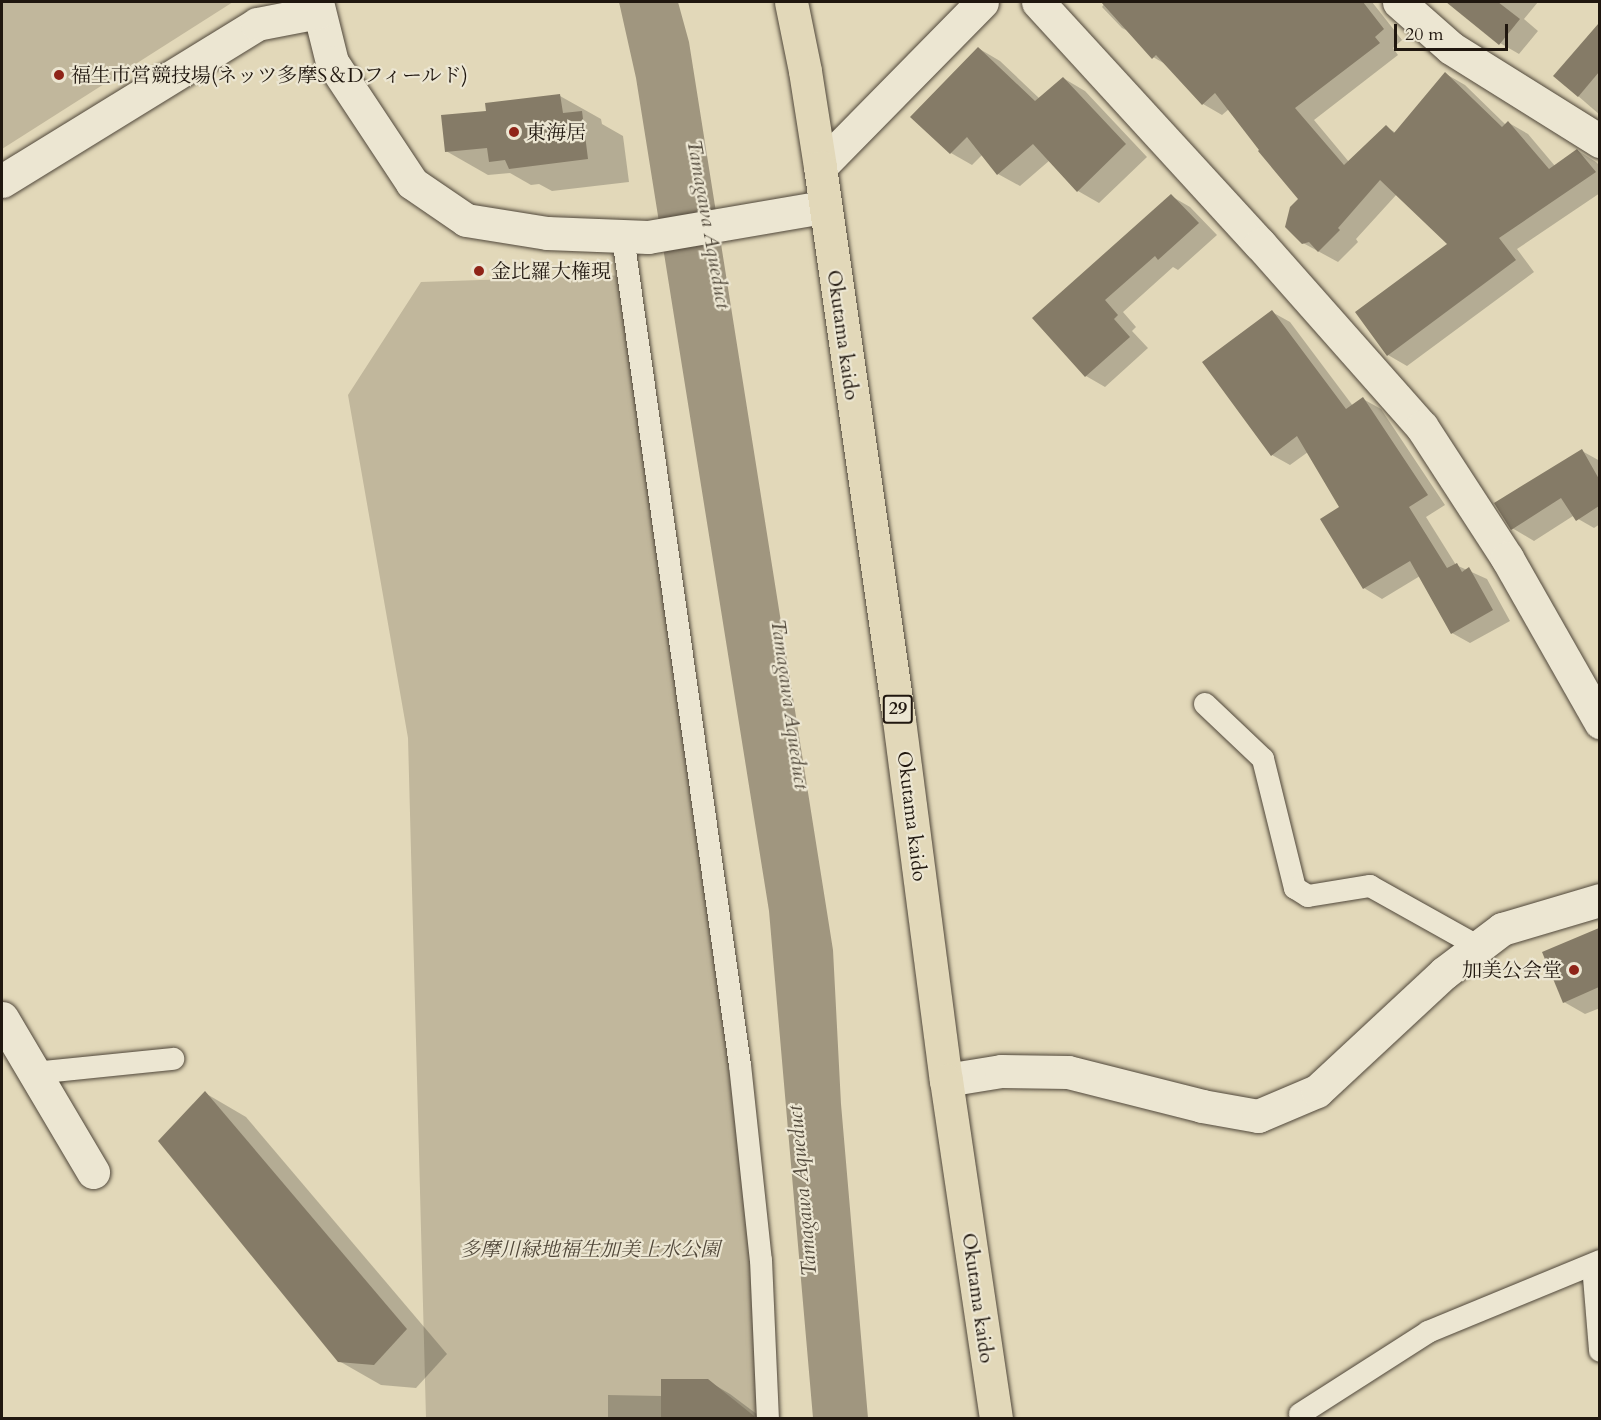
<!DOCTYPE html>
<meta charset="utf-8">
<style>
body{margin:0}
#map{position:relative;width:1601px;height:1420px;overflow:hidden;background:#e2d8b9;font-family:Cardo,"Noto Serif JP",serif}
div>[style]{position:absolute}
.green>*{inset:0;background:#c1b79c}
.water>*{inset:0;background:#a0967f}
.shadow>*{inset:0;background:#0003}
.building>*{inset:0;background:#857b67}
.roads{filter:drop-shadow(0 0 2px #50473a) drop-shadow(0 0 2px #50473a)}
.lane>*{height:22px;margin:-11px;padding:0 11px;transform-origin:11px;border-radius:11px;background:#ece6d2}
.street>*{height:33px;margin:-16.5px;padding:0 16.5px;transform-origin:16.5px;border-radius:16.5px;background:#ece6d2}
.primary>*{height:33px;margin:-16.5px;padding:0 16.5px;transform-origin:16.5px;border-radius:16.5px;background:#e2d8b9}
.dots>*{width:16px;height:16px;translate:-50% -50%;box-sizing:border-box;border:3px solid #ece6d2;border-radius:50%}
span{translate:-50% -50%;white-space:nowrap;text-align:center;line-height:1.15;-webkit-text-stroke:4.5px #ece6d2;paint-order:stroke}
.shield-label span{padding:2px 4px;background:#ece6d2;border:2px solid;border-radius:4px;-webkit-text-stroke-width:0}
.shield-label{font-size:18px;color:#20170f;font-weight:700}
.poi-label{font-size:20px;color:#20170f}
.left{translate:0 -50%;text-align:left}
.right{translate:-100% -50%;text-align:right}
.street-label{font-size:20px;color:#20170f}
.park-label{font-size:20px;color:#504739;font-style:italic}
.water-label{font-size:21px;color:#534a3c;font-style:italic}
.frame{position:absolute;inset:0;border:3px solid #20170f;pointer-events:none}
.scale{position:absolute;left:1394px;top:24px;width:114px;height:27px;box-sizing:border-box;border:3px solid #20170f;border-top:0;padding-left:8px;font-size:18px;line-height:21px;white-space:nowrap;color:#20170f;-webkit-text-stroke:4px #ece6d2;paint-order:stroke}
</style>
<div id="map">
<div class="green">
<div style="clip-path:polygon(2px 2px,233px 2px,2px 149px)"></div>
<div style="clip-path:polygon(630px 275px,707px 821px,768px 1418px,426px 1418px,408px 738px,348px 395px,421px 282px)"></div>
</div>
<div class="water">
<div style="clip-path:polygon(619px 2px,678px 2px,689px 42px,833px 950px,841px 1104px,868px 1418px,813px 1418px,769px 911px,636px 78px)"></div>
</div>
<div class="shadow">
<div style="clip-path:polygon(1101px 2px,1372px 2px,1402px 40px,1393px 48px,1398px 55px,1314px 120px,1349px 162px,1386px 127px,1396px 133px,1446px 74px,1465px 85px,1506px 125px,1509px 123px,1528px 134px,1555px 166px,1577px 150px,1596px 162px,1600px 166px,1600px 193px,1517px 249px,1534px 272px,1407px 366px,1388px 355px,1449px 244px,1397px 194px,1356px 239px,1358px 242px,1338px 262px,1303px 243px,1300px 199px,1229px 109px,1222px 115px,1203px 104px,1167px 65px,1153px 57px,1132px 33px,1122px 28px,1102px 7px,1104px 4px)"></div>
<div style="clip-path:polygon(1449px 2px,1538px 2px,1524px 19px,1538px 31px,1519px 54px,1500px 43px)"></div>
<div style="clip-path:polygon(1600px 22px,1600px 115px,1555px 76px)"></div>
<div style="clip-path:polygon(978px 48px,1000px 61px,1040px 99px,1063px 78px,1085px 91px,1147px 157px,1099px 203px,1078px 191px,1050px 160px,1020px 186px,998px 174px,983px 154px,972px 165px,951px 153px)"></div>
<div style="clip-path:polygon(560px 96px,601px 119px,602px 124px,623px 136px,629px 182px,552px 191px,539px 184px,531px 185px,510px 173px,488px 175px,446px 151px,488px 112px)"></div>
<div style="clip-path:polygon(1171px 196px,1190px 207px,1217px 235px,1178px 270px,1173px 267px,1123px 312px,1136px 327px,1132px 331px,1148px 348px,1105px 387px,1086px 376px,1035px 318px)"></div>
<div style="clip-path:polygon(1272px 312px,1290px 322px,1353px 406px,1363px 399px,1381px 409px,1445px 505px,1426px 517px,1456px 565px,1487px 579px,1510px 621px,1470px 643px,1452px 633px,1420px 576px,1382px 599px,1364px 588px,1341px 508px,1308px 452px,1290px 465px,1272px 455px)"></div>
<div style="clip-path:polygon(1582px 451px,1600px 461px,1600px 524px,1594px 528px,1573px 516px,1534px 541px,1512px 528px)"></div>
<div style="clip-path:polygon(1600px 930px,1600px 1008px,1585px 1014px,1564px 1002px,1544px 953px)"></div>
<div style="clip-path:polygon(205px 1093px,246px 1117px,447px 1354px,416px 1388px,381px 1385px,339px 1361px)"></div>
<div style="clip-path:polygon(708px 1381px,730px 1394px,762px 1418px,608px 1418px,608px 1395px,662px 1396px)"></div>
</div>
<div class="building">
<div style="clip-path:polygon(1101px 2px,1363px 2px,1384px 29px,1375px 37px,1380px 43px,1295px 108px,1344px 165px,1386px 125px,1394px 133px,1445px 72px,1502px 127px,1508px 121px,1549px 169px,1577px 149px,1596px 172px,1499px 238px,1516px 260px,1387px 356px,1355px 312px,1447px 244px,1380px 180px,1338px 228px,1340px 230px,1318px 252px,1309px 242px,1302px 244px,1285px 227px,1290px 207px,1298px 199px,1258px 151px,1259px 150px,1215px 93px,1202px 105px,1156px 55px,1152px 59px)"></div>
<div style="clip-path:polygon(1446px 2px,1498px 2px,1520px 19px,1499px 45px)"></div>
<div style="clip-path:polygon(1599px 23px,1599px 72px,1578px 97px,1553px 76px)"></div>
<div style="clip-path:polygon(978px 47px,1035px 101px,1063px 77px,1126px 144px,1077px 192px,1033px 144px,997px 175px,967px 137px,950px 154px,910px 117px)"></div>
<div style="clip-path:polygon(560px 94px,563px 113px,582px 111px,588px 159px,509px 169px,505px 160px,489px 162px,487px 148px,445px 152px,441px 115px,486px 111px,485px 103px)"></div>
<div style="clip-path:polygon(1171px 194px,1199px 223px,1158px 260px,1155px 256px,1105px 300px,1118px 315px,1114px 319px,1130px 337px,1085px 377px,1032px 318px)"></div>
<div style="clip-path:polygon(1272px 310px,1346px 409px,1363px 397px,1428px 495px,1409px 507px,1447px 568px,1457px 563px,1462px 572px,1469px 567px,1493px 610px,1451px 634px,1410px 561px,1363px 589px,1320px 519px,1339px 507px,1297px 436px,1271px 456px,1202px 362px)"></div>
<div style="clip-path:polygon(1582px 449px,1599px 479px,1599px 506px,1576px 521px,1561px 498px,1511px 530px,1494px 503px)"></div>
<div style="clip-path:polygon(1599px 928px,1599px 987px,1563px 1003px,1542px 952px)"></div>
<div style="clip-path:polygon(205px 1091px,407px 1329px,374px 1365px,338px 1362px,158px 1141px)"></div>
<div style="clip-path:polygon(661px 1379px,708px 1379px,754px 1416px,755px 1419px,661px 1419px)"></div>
</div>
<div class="roads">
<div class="lane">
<div style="left:623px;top:237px;width:836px;rotate:81.96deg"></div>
<div style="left:740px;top:1065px;width:196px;rotate:83.9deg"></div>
<div style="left:761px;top:1260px;width:158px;rotate:87.5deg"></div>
<div style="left:1205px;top:704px;width:80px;rotate:43.5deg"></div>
<div style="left:1263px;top:759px;width:133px;rotate:76.1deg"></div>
<div style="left:1295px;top:888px;width:15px;rotate:32deg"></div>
<div style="left:1308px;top:896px;width:63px;rotate:-9.2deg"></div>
<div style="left:1370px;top:886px;width:125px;rotate:29.2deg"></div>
<div style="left:34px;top:1073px;width:140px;rotate:-5.8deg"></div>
<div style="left:1593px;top:1265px;width:86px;rotate:85.3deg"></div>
<div style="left:1300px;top:1414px;width:152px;rotate:-32.6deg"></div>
<div style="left:1428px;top:1332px;width:186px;rotate:-22.4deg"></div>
</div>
<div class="street">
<div style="left:317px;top:2px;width:62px;rotate:76deg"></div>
<div style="left:332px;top:62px;width:145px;rotate:56.5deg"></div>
<div style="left:412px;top:183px;width:65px;rotate:34.4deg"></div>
<div style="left:466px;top:220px;width:82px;rotate:9.1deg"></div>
<div style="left:547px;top:233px;width:101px;rotate:2.3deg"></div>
<div style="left:648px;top:237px;width:179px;rotate:-9.7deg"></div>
<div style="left:1038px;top:2px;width:328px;rotate:47.5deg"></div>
<div style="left:1260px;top:244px;width:244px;rotate:48.5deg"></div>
<div style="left:1422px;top:427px;width:156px;rotate:57deg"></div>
<div style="left:1507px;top:558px;width:189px;rotate:60.4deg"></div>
<div style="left:1399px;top:2px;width:69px;rotate:41.5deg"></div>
<div style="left:1451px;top:48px;width:176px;rotate:32deg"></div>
<div style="left:820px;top:167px;width:231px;rotate:-45.5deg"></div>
<div style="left:2px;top:181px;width:299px;rotate:-31.6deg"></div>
<div style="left:257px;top:24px;width:63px;rotate:-11deg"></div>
<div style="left:2px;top:1018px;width:179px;rotate:59.4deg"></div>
<div style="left:946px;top:1080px;width:56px;rotate:-9.3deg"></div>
<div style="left:1001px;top:1071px;width:67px;rotate:0.9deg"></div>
<div style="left:1068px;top:1072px;width:138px;rotate:14.2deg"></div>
<div style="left:1202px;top:1106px;width:57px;rotate:10.1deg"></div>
<div style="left:1258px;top:1116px;width:64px;rotate:-23deg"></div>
<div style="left:1317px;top:1091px;width:173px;rotate:-42.9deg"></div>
<div style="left:1444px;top:973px;width:73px;rotate:-37.2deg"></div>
<div style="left:1502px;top:929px;width:102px;rotate:-16.5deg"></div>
</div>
<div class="primary">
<div style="left:791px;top:2px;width:70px;rotate:78.5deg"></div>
<div style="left:805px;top:71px;width:97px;rotate:81.1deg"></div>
<div style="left:820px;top:167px;width:559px;rotate:81.87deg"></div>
<div style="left:899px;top:720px;width:363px;rotate:82.6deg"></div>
<div style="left:946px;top:1080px;width:342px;rotate:81.6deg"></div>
</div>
</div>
<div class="dots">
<div style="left:59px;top:75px;background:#8f2418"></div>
<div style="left:514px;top:132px;background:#8f2418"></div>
<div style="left:479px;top:271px;background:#8f2418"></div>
<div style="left:1574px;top:970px;background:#8f2418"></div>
</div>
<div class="shield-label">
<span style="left:898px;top:709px">29</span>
</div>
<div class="poi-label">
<span class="left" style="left:71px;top:75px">福生市営競技場(ネッツ多摩S＆Dフィールド)</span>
<span class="left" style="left:526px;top:132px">東海居</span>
<span class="left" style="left:491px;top:271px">金比羅大権現</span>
<span class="right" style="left:1562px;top:970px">加美公会堂</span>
</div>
<div class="street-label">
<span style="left:843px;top:335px;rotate:82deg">Okutama kaido</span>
<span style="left:912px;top:816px;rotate:83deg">Okutama kaido</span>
<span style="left:978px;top:1298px;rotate:82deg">Okutama kaido</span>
</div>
<div class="park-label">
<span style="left:590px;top:1249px">多摩川緑地福生加美上水公園</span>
</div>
<div class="water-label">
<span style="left:708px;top:224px;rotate:80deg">Tamagawa Aqueduct</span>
<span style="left:789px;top:704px;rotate:82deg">Tamagawa Aqueduct</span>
<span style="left:803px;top:1191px;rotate:-95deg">Tamagawa Aqueduct</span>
</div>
<div class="frame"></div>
<div class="scale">20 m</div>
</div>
